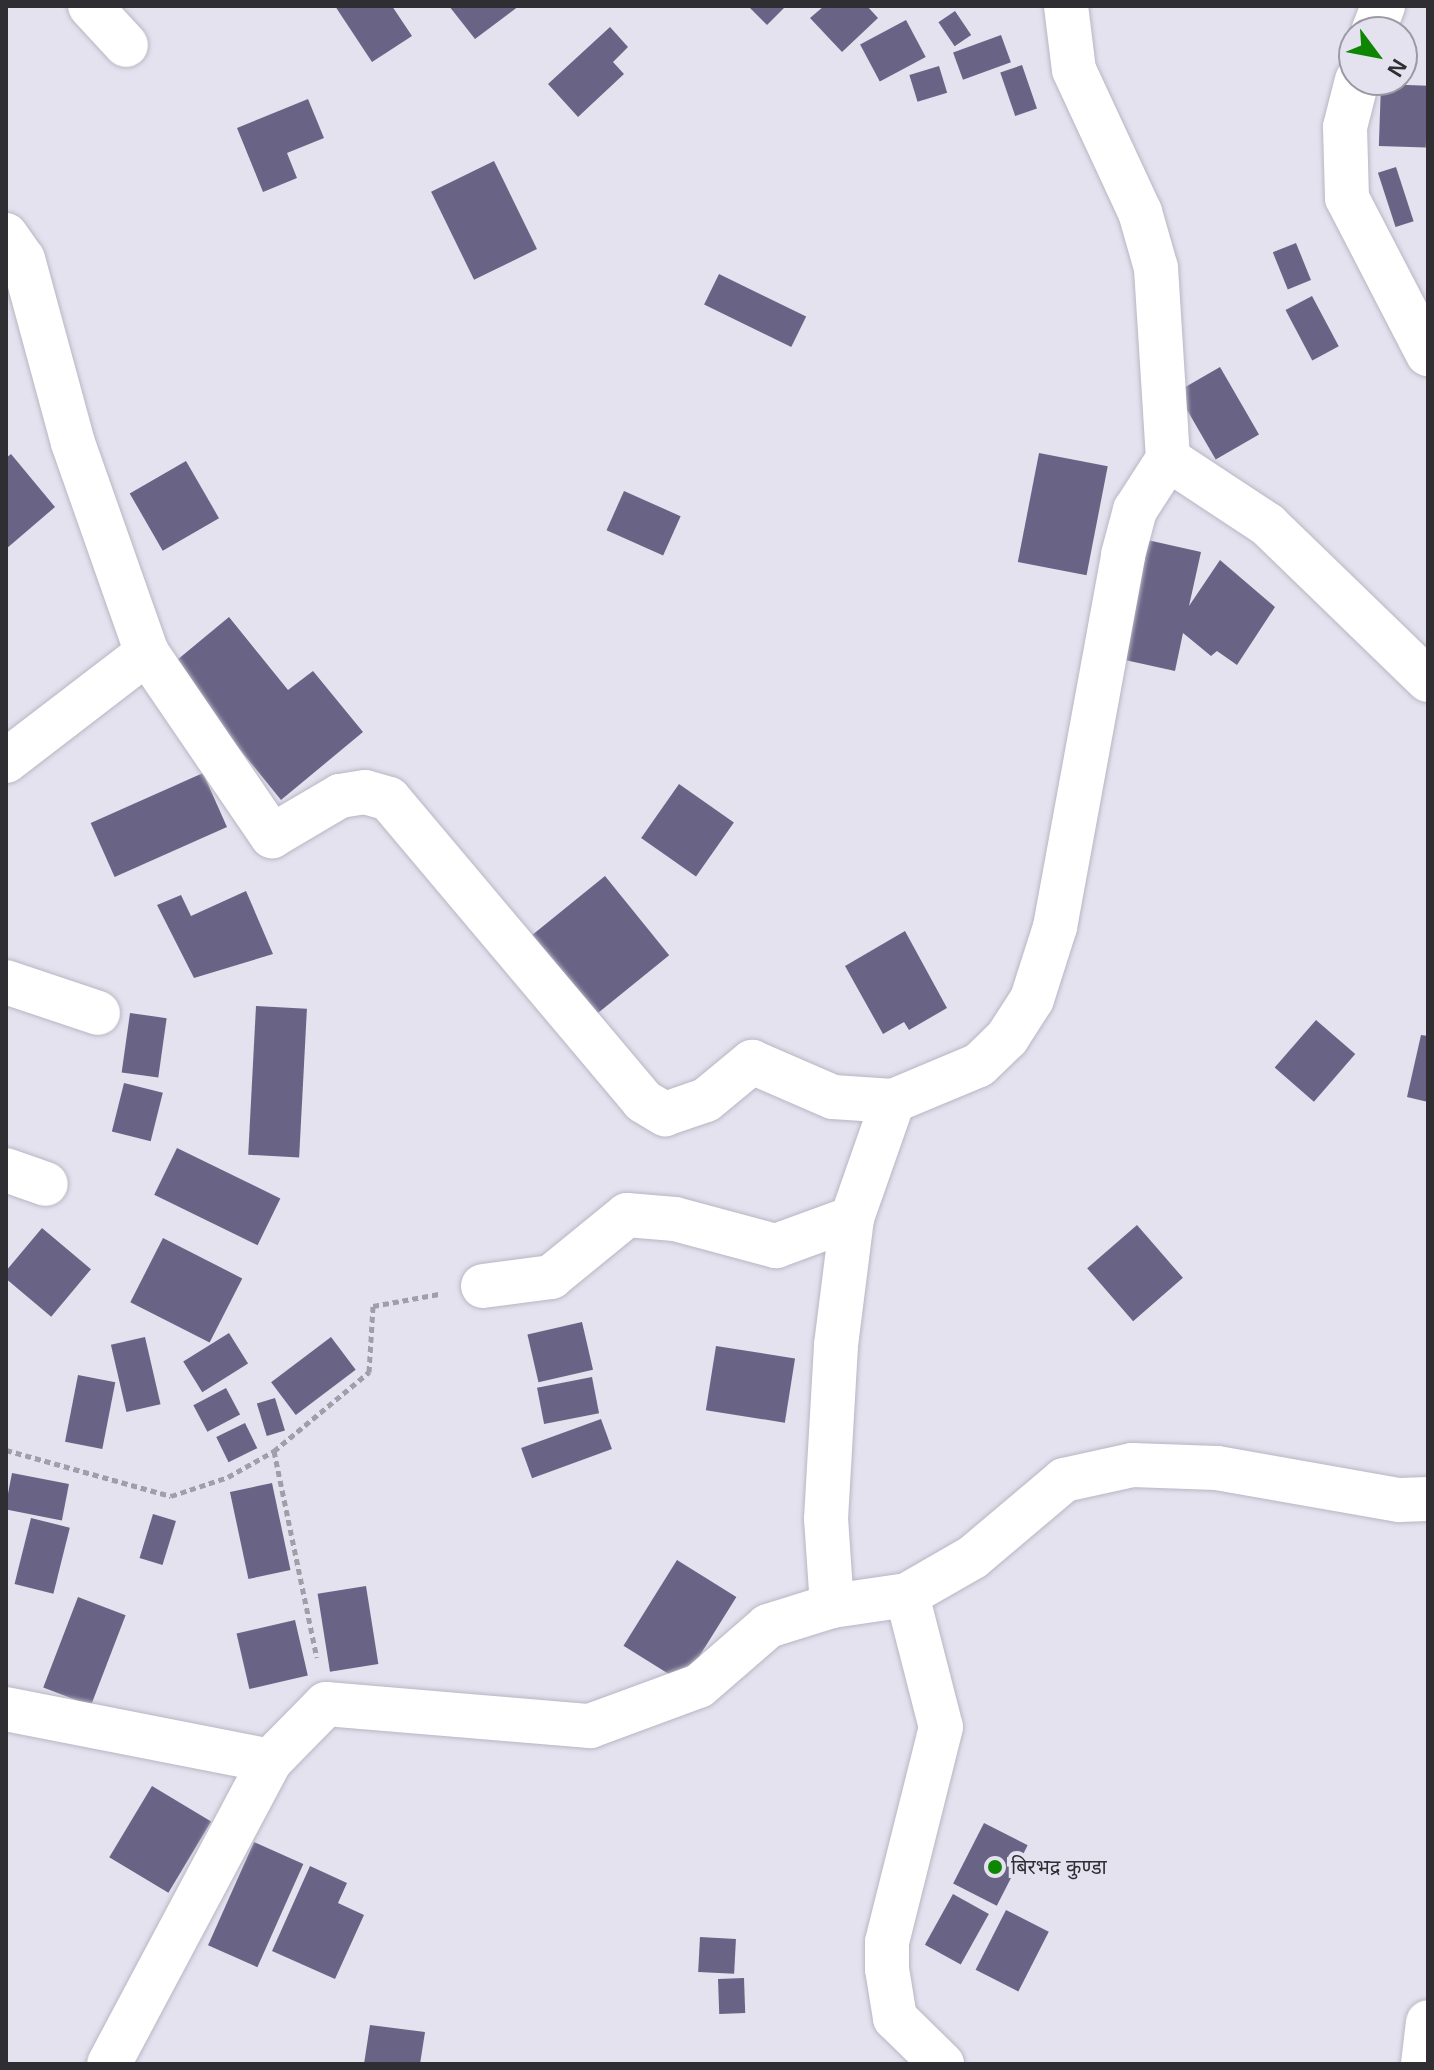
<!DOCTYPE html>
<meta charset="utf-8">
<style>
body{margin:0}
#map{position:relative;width:1434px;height:2070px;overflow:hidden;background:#e4e2ef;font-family:Helvetica,"Noto Sans Devanagari",sans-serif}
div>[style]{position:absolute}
.building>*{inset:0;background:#696486;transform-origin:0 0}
.path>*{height:5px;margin-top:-2.5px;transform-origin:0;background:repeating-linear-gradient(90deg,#a09fa9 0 6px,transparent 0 10px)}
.roads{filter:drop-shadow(0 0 2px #b8b6c3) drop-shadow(0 0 2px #b8b6c3)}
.minor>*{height:44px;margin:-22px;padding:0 22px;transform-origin:22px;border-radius:22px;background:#fff}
.dots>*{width:22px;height:22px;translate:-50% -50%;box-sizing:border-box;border:4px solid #e4e2ef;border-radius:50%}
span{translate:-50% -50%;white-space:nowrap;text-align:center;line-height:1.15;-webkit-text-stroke:8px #e4e2ef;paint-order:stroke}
.poi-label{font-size:20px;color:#2e2e33}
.left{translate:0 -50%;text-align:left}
.frame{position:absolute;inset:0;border:8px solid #2e2e33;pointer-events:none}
.north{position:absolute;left:1338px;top:16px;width:80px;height:80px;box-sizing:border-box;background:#e4e2ef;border:2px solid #9b9aa4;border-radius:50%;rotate:122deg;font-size:22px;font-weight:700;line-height:32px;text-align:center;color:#2e2e33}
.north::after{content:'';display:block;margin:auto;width:28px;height:36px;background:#0e8603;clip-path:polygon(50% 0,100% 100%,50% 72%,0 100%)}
</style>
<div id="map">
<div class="building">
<div style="clip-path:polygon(335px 6px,392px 6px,412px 36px,372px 62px)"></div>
<div style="clip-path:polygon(449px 6px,519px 6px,475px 39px)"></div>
<div style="clip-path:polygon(748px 6px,786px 6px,767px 25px)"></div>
<div style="clip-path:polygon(824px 6px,867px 6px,878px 18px,842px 52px,810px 18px)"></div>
<div style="left:955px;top:11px;width:29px;height:20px;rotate:56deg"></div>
<div style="left:906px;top:20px;width:42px;height:52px;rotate:62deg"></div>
<div style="clip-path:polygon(610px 27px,628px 47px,613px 62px,624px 74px,578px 117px,548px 84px)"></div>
<div style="left:1001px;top:35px;width:29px;height:51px;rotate:70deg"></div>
<div style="left:1022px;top:65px;width:46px;height:23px;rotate:71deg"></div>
<div style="left:939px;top:66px;width:28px;height:31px;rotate:73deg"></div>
<div style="left:1381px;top:84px;width:47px;height:62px;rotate:2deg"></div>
<div style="clip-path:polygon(308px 99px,324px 138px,287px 153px,297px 178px,263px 192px,237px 128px)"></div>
<div style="left:494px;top:161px;width:98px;height:70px;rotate:64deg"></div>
<div style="left:1396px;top:167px;width:57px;height:19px;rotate:72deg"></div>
<div style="left:1296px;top:243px;width:40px;height:25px;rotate:68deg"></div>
<div style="left:719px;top:274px;width:97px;height:34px;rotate:26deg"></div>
<div style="left:1312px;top:296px;width:57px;height:30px;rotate:62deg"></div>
<div style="left:1220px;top:367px;width:78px;height:50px;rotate:60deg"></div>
<div style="left:1039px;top:453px;width:70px;height:111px;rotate:11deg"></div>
<div style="clip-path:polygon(11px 454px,55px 507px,6px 549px,6px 458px)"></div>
<div style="left:186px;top:461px;width:66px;height:65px;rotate:60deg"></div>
<div style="left:624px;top:491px;width:62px;height:43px;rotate:24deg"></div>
<div style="clip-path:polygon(1143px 539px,1201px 552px,1189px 606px,1220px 560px,1275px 607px,1237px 665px,1217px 651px,1211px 656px,1183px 633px,1175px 671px,1116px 658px)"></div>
<div style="clip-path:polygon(229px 617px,288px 690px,313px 671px,363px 732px,281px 800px,171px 665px)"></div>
<div style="left:203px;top:773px;width:59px;height:123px;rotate:66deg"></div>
<div style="left:679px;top:784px;width:67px;height:66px;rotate:35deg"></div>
<div style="left:605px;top:876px;width:102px;height:98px;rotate:51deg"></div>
<div style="clip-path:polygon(246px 891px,273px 954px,194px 978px,157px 905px,181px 895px,191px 916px)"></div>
<div style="clip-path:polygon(905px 931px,947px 1008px,909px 1030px,904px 1022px,883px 1034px,845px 966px)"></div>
<div style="left:256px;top:1006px;width:51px;height:149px;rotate:3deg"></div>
<div style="left:130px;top:1013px;width:37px;height:60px;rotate:8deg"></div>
<div style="left:1316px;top:1020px;width:52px;height:63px;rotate:41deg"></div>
<div style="clip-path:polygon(1421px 1035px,1428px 1036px,1428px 1102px,1407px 1097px)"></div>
<div style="left:124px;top:1083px;width:40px;height:50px;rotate:14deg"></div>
<div style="left:177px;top:1148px;width:115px;height:52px;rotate:26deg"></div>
<div style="left:1137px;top:1225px;width:70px;height:66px;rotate:49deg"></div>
<div style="left:42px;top:1228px;width:64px;height:62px;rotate:40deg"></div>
<div style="left:163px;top:1238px;width:89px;height:72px;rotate:27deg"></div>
<div style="left:582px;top:1322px;width:49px;height:56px;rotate:77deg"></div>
<div style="left:229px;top:1333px;width:36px;height:54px;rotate:58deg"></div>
<div style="left:145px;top:1337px;width:69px;height:35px;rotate:77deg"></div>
<div style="left:331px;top:1337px;width:41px;height:75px;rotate:53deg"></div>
<div style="left:716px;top:1346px;width:80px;height:65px;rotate:9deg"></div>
<div style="left:78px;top:1375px;width:38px;height:68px;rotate:11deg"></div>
<div style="left:592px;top:1377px;width:37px;height:56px;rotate:79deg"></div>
<div style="left:226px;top:1388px;width:30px;height:37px;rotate:62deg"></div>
<div style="left:275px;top:1398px;width:34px;height:19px;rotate:73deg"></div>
<div style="left:601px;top:1419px;width:32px;height:85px;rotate:70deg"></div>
<div style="left:245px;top:1423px;width:28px;height:32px;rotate:64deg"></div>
<div style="left:12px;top:1473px;width:58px;height:37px;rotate:11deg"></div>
<div style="left:272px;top:1483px;width:89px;height:43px;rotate:78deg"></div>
<div style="left:153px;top:1514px;width:24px;height:46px;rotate:17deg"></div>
<div style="left:31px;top:1518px;width:40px;height:68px;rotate:14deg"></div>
<div style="left:677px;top:1560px;width:70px;height:101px;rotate:32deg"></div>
<div style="left:366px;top:1586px;width:79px;height:49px;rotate:81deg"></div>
<div style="left:78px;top:1597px;width:51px;height:97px;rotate:21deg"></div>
<div style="left:295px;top:1620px;width:57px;height:60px;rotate:77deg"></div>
<div style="left:152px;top:1786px;width:69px;height:83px;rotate:31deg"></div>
<div style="left:984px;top:1823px;width:49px;height:68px;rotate:27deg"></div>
<div style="left:254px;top:1842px;width:54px;height:113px;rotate:24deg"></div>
<div style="clip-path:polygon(310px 1866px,347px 1883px,338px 1903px,364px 1915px,335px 1979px,272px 1951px)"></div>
<div style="left:953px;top:1894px;width:41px;height:58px;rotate:29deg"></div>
<div style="left:1006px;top:1910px;width:48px;height:67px;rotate:27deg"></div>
<div style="left:700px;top:1937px;width:36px;height:35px;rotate:3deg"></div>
<div style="left:744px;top:1978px;width:35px;height:26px;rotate:88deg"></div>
<div style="clip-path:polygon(370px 2025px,425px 2032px,420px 2064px,364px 2064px)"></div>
</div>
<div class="path">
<div style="left:6px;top:1450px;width:171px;rotate:15.6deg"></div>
<div style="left:171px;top:1496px;width:60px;rotate:-18.4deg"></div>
<div style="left:228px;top:1477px;width:53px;rotate:-29.5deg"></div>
<div style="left:274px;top:1451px;width:124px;rotate:-39.7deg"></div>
<div style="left:369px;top:1372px;width:66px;rotate:-86.5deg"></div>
<div style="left:373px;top:1306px;width:67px;rotate:-10.3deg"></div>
<div style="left:274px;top:1451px;width:211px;rotate:78.3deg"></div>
</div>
<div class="roads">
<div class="minor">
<div style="left:90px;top:6px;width:53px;rotate:47.3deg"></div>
<div style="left:1066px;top:6px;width:64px;rotate:82.9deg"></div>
<div style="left:1074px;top:70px;width:157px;rotate:65.1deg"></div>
<div style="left:1140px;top:212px;width:58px;rotate:74.1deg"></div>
<div style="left:1156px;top:268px;width:191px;rotate:86.4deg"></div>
<div style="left:1168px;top:459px;width:120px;rotate:33.4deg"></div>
<div style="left:1268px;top:525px;width:223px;rotate:44.1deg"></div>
<div style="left:1373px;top:32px;width:28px;rotate:-69deg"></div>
<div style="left:1357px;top:80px;width:49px;rotate:104.3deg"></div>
<div style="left:1345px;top:127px;width:71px;rotate:88.4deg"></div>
<div style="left:1347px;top:198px;width:176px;rotate:62.6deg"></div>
<div style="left:6px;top:235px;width:29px;rotate:55deg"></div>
<div style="left:23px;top:259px;width:191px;rotate:74.8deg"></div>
<div style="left:73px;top:443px;width:223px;rotate:70.6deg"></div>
<div style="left:147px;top:653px;width:222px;rotate:55.7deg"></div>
<div style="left:272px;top:836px;width:79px;rotate:-30.5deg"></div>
<div style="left:340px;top:796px;width:25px;rotate:-9deg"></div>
<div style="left:365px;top:792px;width:25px;rotate:16deg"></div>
<div style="left:389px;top:799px;width:395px;rotate:49.9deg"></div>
<div style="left:643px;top:1101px;width:26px;rotate:31deg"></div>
<div style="left:665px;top:1114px;width:43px;rotate:-18.9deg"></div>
<div style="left:706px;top:1100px;width:60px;rotate:-39.6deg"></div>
<div style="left:752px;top:1062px;width:88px;rotate:23.4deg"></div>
<div style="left:833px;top:1097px;width:60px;rotate:3.8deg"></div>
<div style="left:6px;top:761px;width:178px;rotate:-37.5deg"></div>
<div style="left:6px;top:982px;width:97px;rotate:18.6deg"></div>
<div style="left:6px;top:1170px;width:42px;rotate:19.3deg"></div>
<div style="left:483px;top:1286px;width:69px;rotate:-7.5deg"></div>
<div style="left:551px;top:1277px;width:98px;rotate:-39.2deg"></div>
<div style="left:627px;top:1215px;width:48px;rotate:4.8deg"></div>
<div style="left:675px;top:1219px;width:105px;rotate:15deg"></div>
<div style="left:776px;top:1246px;width:81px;rotate:-20.2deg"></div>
<div style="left:907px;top:1595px;width:76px;rotate:-29.9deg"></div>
<div style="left:973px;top:1557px;width:119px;rotate:-40.2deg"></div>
<div style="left:1064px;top:1480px;width:70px;rotate:-12.4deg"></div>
<div style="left:1132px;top:1465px;width:85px;rotate:2deg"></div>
<div style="left:1217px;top:1468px;width:185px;rotate:10deg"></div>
<div style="left:1399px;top:1500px;width:29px;rotate:-2deg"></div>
<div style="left:832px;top:1606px;width:76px;rotate:-8.3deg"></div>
<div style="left:907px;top:1595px;width:136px;rotate:75.6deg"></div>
<div style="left:941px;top:1727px;width:222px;rotate:104.1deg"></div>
<div style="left:887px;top:1942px;width:27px;rotate:90deg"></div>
<div style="left:887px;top:1969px;width:50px;rotate:80.7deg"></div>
<div style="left:895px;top:2018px;width:66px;rotate:44.4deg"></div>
<div style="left:6px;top:1709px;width:269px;rotate:11.1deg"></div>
<div style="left:109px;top:2064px;width:343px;rotate:-62deg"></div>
<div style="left:270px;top:1761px;width:80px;rotate:-45.5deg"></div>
<div style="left:326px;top:1704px;width:265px;rotate:4.8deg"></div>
<div style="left:590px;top:1726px;width:116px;rotate:-20.2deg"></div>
<div style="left:699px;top:1686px;width:91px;rotate:-41deg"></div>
<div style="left:768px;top:1626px;width:67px;rotate:-17.4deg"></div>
<div style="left:832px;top:1606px;width:87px;rotate:-93.9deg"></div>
<div style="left:826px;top:1519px;width:174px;rotate:-86.7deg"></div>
<div style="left:836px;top:1345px;width:128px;rotate:-82.8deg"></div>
<div style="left:852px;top:1218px;width:124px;rotate:-70.7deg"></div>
<div style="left:893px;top:1101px;width:93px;rotate:-22.7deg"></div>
<div style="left:979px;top:1065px;width:39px;rotate:-44deg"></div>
<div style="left:1007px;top:1038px;width:46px;rotate:-57.3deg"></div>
<div style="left:1032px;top:999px;width:76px;rotate:-72.3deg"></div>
<div style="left:1055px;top:927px;width:378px;rotate:-79.6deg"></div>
<div style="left:1123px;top:555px;width:47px;rotate:-75.1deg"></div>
<div style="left:1135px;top:510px;width:61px;rotate:-57.1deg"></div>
<div style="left:1423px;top:2064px;width:42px;rotate:-83.2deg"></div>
</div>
</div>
<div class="dots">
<div style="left:995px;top:1867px;background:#0e8603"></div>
</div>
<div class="poi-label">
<span class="left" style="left:1011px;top:1867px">बिरभद्र कुण्डा</span>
</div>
<div class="frame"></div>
<div class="north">N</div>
</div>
